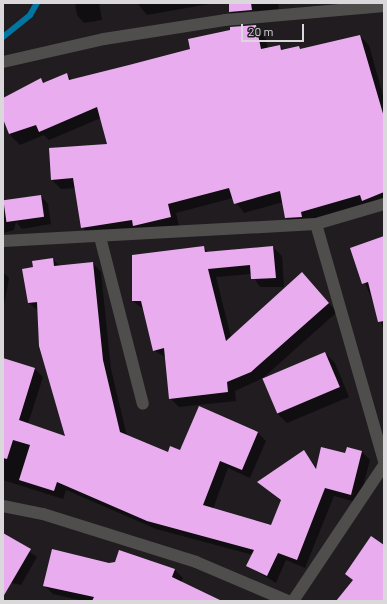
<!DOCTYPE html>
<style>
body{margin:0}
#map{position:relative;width:387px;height:604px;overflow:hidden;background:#201c20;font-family:Barlow,sans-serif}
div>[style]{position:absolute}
.shadow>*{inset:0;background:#0007}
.stream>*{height:6px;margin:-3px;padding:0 3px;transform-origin:3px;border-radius:3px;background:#0276a2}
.building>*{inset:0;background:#e8acef;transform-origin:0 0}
.minor>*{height:12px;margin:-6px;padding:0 6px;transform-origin:6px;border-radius:6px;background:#504e4c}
span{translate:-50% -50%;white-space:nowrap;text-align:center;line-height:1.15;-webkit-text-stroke:4px #201c20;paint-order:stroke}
.frame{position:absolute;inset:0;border:4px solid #dad8db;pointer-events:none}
.scale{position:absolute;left:241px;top:24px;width:63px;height:18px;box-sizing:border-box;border:2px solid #dad8db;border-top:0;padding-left:5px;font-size:12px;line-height:14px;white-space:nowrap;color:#dad8db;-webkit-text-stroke:3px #201c20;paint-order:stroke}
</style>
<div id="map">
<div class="shadow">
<div style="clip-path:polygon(75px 3px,99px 3px,102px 20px,84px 23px,77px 15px)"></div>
<div style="clip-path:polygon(137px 3px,215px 3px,147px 15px)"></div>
<div style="clip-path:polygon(230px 3px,278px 3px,279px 9px,259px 11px,261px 19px,239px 21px,230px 12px)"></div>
<div style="clip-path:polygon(255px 26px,265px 35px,268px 49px,280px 46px,284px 50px,299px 47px,302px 50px,360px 36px,369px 45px,384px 99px,384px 204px,295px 227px,286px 218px,283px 202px,244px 213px,233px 198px,176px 213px,179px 226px,91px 236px,82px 227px,76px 188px,61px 189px,52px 180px,108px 145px,101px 118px,49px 140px,44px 135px,20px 145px,11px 136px,3px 117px,3px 98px,41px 79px,45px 83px,67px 74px,72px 80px,192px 50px)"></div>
<div style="clip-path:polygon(41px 196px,48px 204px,51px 224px,22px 229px,16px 222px,14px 230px,3px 233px,3px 201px)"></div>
<div style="clip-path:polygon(384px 237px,384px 330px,351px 248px)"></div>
<div style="clip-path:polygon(273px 247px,282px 256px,284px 287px,260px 287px,251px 274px,216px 277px,231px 337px,311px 283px,337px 312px,263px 378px,325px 353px,335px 363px,349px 397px,287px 423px,277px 413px,263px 378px,235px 391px,236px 401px,179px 407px,170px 398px,166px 358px,154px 350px,144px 310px,133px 301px,204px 248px,208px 252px)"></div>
<div style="clip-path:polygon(evenodd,52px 259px,60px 266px,93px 263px,101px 272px,111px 369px,127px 436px,169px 454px,258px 433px,266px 441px,250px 478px,228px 468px,213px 509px,271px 526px,281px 501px,258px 482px,303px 452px,317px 468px,346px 454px,362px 452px,370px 460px,359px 503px,334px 496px,305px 568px,286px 560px,276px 583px,248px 566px,253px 555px,156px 529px,66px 490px,63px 499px,3px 480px,3px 359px,35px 369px,43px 377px,28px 424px,66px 437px,38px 311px,29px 303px,52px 259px,34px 301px,42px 302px,34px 303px,34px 301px)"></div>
<div style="clip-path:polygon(3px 272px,9px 278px,3px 310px)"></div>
<div style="clip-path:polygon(3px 534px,37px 557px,21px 585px,3px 581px)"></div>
<div style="clip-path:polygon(109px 564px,174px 569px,183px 578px,181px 582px,218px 601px,83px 601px,53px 594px,44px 585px)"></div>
</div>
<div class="stream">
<div style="left:3px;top:37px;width:35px;rotate:-39deg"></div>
<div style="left:30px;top:15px;width:14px;rotate:-60deg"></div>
</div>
<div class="building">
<div style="clip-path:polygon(229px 3px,251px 3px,252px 10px,229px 12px)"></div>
<div style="clip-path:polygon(256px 25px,261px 49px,280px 45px,281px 50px,299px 46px,300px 49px,360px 35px,384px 117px,384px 192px,362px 201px,360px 195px,301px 212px,302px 217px,285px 218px,280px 191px,234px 204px,229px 188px,168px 204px,171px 217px,133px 226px,132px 220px,81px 228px,73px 178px,51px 180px,49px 148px,107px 144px,97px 107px,39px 132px,36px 125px,9px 134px,3px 119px,3px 98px,41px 78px,43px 83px,67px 73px,69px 80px,129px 65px,190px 49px,188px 39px,230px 30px,230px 27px)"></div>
<div style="left:41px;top:195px;width:22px;height:38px;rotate:82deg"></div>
<div style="clip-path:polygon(384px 236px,384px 321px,378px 322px,368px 282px,362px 284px,350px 248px)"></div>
<div style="clip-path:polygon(204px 246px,205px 252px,273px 246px,276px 278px,251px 279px,250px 265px,208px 269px,226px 341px,302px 272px,329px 303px,251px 372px,227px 382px,228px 392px,169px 399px,164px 348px,153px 351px,141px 301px,132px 301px,132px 255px)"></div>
<div style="clip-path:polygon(53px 258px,54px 266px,93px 262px,103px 360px,120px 432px,168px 452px,170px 446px,180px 450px,199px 406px,258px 432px,242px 470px,220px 461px,203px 505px,271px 525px,281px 500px,257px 482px,304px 450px,316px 469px,321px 447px,345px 453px,347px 447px,362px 451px,351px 495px,325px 488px,297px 560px,278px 553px,267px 576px,246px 566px,254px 550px,147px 521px,57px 482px,54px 491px,19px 480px,30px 445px,13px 440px,7px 459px,3px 458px,3px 358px,35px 368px,19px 420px,65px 436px,39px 346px,37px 302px,28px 303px,22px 269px,33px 267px,32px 261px)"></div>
<div style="left:325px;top:352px;width:38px;height:68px;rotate:67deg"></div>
<div style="clip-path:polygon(3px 533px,31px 549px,3px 597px)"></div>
<div style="clip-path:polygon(371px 536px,384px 545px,384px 601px,336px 601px,353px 580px,345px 574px)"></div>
<div style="clip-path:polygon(52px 549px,109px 563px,115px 562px,119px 550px,175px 569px,172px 577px,222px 601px,92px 601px,94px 597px,43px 586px)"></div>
</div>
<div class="minor">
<div style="left:3px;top:62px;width:104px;rotate:-12.8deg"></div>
<div style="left:104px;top:39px;width:122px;rotate:-8.9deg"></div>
<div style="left:225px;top:20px;width:160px;rotate:-5deg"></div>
<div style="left:316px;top:224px;width:247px;rotate:74deg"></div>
<div style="left:100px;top:237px;width:172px;rotate:75.6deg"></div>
<div style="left:3px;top:241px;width:313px;rotate:-3.1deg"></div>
<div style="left:316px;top:224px;width:71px;rotate:-16.4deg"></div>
<div style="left:3px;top:506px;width:41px;rotate:11.3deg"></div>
<div style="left:43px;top:514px;width:160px;rotate:17.4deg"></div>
<div style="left:196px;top:562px;width:100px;rotate:23deg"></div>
<div style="left:293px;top:601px;width:164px;rotate:-56.2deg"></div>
</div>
<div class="frame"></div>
<div class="scale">20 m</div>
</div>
